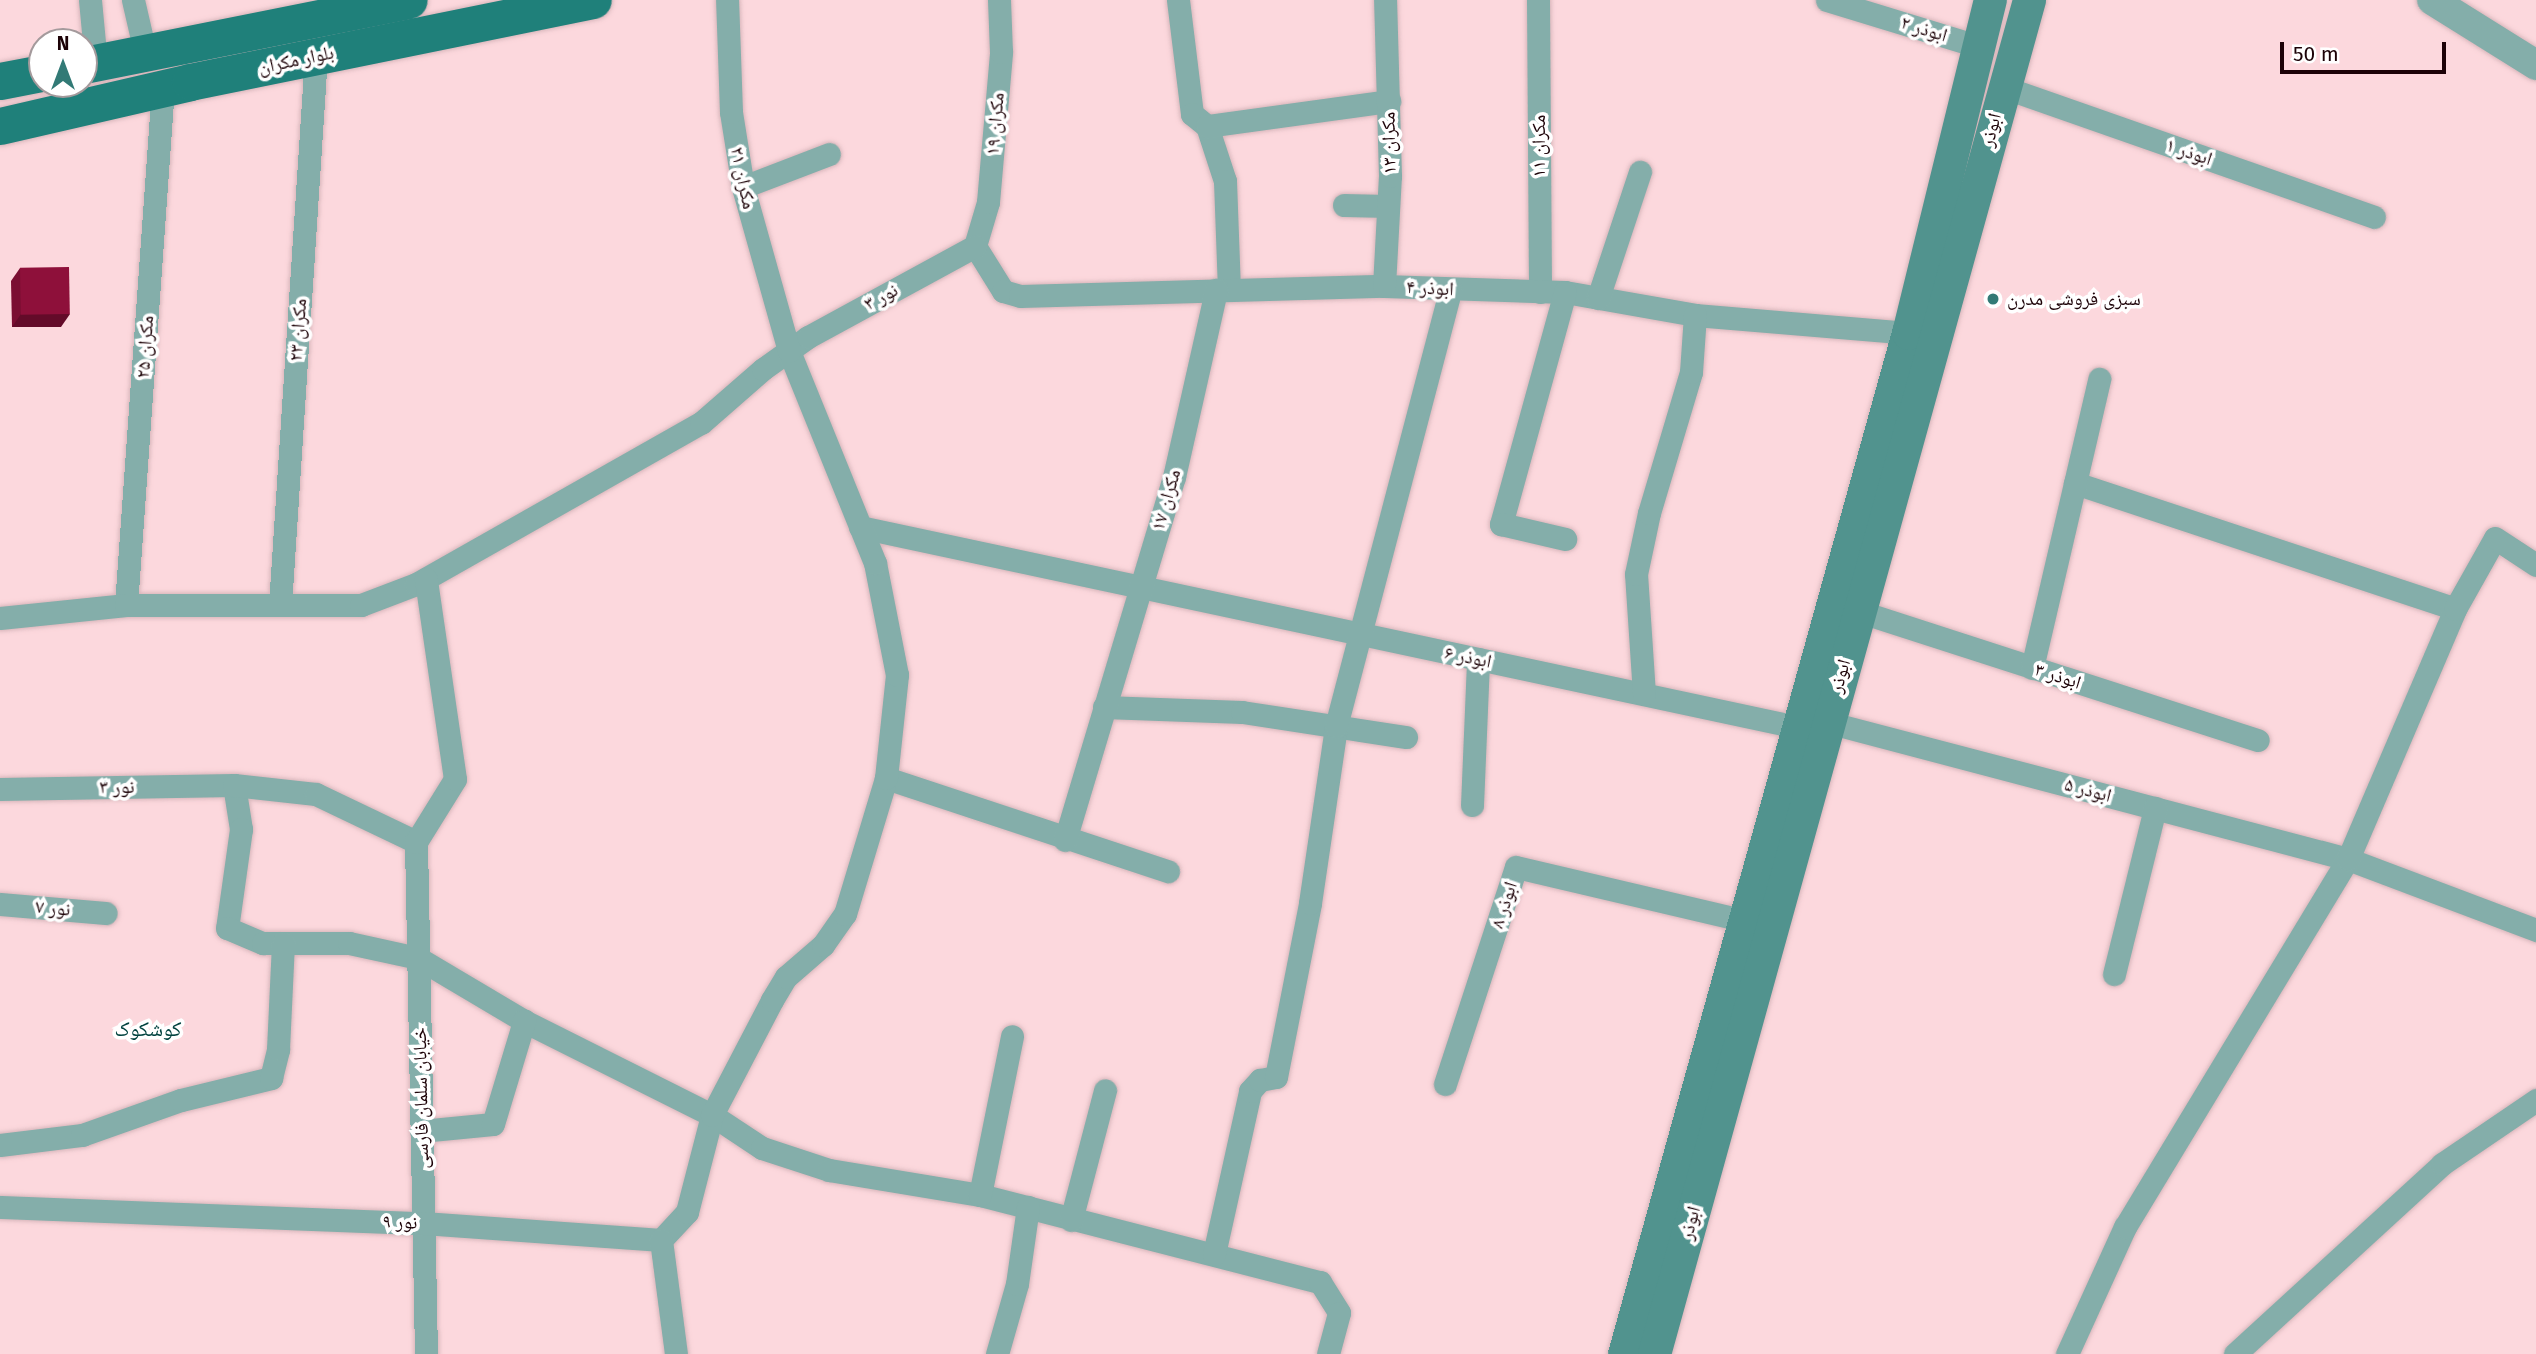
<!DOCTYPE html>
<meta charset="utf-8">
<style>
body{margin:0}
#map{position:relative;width:2536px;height:1354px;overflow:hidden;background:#fcd8dd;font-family:"Fira Sans","Noto Naskh Arabic",sans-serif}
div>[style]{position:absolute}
.roads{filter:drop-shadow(0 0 2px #d8b6bb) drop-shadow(0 0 2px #d8b6bb)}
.minor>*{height:23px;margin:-11.5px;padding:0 11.5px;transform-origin:11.5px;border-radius:11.5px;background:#84aeaa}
.tertiary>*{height:30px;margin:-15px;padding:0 15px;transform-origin:15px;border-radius:15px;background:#84aeaa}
.secondary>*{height:33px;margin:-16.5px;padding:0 16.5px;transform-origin:16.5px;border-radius:16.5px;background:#51938e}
.primary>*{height:37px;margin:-18.5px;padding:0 18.5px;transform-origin:18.5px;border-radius:18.5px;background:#1f807a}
.wall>*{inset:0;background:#7a0e32}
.shaded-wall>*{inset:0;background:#630b29}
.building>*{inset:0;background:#8e103a;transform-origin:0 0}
.dots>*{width:19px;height:19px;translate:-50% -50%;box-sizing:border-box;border:4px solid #fff;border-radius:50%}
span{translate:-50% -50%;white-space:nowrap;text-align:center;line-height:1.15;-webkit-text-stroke:7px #fff;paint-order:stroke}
.street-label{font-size:19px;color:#1c0207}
.poi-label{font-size:19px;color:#1c0207}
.left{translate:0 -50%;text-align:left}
.neighbourhood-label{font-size:21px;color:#00423f}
.north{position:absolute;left:28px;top:28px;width:70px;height:70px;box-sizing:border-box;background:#fff;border:2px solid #a49a9c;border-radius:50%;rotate:0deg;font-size:19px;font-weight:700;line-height:28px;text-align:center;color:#1c0207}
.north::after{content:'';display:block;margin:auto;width:24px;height:32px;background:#327a76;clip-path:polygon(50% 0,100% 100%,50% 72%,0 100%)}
.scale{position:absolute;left:2280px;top:42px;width:166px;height:32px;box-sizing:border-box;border:4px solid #1c0207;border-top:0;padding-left:9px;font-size:21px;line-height:24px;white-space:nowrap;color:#1c0207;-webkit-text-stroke:5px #fff;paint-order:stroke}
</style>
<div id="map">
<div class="roads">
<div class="minor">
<div style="left:90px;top:0;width:63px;rotate:84.6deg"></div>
<div style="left:133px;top:0;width:53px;rotate:77deg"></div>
<div style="left:1178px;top:0;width:115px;rotate:83deg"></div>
<div style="left:1192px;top:114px;width:19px;rotate:39deg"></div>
<div style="left:1207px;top:126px;width:58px;rotate:71.9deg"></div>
<div style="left:1225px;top:181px;width:108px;rotate:87.9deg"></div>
<div style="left:1538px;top:0;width:292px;rotate:89.6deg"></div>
<div style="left:1827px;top:0;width:161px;rotate:17deg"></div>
<div style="left:2003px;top:87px;width:393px;rotate:19.3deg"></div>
<div style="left:1207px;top:126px;width:184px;rotate:-7.8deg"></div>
<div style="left:743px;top:187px;width:92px;rotate:-21deg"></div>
<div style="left:1344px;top:205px;width:44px;rotate:1.3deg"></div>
<div style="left:975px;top:246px;width:53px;rotate:58.1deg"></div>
<div style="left:1003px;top:291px;width:18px;rotate:16deg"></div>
<div style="left:1020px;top:296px;width:364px;rotate:-1.6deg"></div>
<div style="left:1384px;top:286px;width:181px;rotate:1.9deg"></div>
<div style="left:1565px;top:292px;width:132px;rotate:10deg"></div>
<div style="left:1695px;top:315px;width:214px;rotate:4.8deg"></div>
<div style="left:975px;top:246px;width:46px;rotate:-73.5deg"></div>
<div style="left:988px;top:202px;width:151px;rotate:-85deg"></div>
<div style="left:1001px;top:52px;width:52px;rotate:-92.2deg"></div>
<div style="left:1384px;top:286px;width:110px;rotate:-86.9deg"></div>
<div style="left:1390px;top:176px;width:176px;rotate:-91.6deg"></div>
<div style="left:1565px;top:292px;width:241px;rotate:105.4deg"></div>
<div style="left:1501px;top:524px;width:66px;rotate:13.2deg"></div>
<div style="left:1598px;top:298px;width:133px;rotate:-71.6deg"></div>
<div style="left:2075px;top:483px;width:400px;rotate:18.3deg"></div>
<div style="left:860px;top:527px;width:958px;rotate:12.05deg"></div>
<div style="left:126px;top:605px;width:518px;rotate:-85.91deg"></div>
<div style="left:280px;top:605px;width:550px;rotate:-86.25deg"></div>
<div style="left:1858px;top:611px;width:420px;rotate:17.9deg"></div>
<div style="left:0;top:618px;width:127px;rotate:-5.9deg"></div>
<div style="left:126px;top:605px;width:235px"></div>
<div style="left:361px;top:605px;width:59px;rotate:-20.9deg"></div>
<div style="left:416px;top:584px;width:327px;rotate:-29.5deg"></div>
<div style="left:701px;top:423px;width:82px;rotate:-41.1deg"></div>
<div style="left:763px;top:369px;width:55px;rotate:-35.4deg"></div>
<div style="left:808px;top:337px;width:190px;rotate:-28.6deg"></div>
<div style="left:2032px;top:668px;width:297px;rotate:-76.9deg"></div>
<div style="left:1644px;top:694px;width:120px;rotate:-93.8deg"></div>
<div style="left:1636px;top:574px;width:62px;rotate:-78deg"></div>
<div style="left:1649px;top:513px;width:147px;rotate:-73.4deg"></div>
<div style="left:1691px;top:372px;width:57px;rotate:-86deg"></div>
<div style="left:1104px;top:707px;width:138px;rotate:2.1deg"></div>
<div style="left:1242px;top:712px;width:166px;rotate:8.7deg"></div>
<div style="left:1827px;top:722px;width:539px;rotate:14.73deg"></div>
<div style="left:2348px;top:859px;width:201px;rotate:20.7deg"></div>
<div style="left:886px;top:778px;width:297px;rotate:18.3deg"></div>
<div style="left:234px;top:785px;width:45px;rotate:81deg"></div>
<div style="left:241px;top:829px;width:100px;rotate:98deg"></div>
<div style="left:227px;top:928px;width:39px;rotate:23deg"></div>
<div style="left:263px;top:943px;width:86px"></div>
<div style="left:349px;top:943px;width:71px;rotate:12.3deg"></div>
<div style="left:418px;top:958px;width:123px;rotate:30.7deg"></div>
<div style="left:524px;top:1021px;width:210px;rotate:26.6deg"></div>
<div style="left:712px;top:1115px;width:60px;rotate:33.4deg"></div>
<div style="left:762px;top:1148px;width:71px;rotate:18.2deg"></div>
<div style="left:829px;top:1170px;width:153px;rotate:9.4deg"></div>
<div style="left:980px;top:1195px;width:351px;rotate:14.4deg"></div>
<div style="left:1320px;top:1282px;width:36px;rotate:58deg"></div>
<div style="left:1339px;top:1313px;width:42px;rotate:105deg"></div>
<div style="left:0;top:789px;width:234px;rotate:-1deg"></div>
<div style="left:234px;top:785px;width:82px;rotate:6.3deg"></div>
<div style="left:316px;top:794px;width:111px;rotate:25.6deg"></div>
<div style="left:1472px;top:805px;width:146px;rotate:-87.6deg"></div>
<div style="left:1065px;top:840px;width:379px;rotate:-73.3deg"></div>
<div style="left:1174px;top:477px;width:192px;rotate:-77.3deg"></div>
<div style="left:416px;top:842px;width:512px;rotate:88.88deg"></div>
<div style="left:416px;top:842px;width:74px;rotate:-58.2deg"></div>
<div style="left:455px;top:779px;width:202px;rotate:-98.3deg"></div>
<div style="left:0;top:904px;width:106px;rotate:4.9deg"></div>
<div style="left:2114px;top:974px;width:171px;rotate:-76.1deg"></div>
<div style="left:1445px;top:1084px;width:228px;rotate:-71.9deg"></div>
<div style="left:1516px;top:867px;width:232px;rotate:13.2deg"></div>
<div style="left:421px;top:1131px;width:72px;rotate:-5.6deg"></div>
<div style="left:493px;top:1124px;width:108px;rotate:-73.2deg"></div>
<div style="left:0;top:1145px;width:83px;rotate:-7deg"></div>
<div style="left:82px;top:1135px;width:105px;rotate:-19.5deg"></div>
<div style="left:181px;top:1100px;width:93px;rotate:-13.7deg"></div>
<div style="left:271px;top:1078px;width:30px;rotate:-76deg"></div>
<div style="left:278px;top:1049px;width:106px;rotate:-87.3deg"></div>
<div style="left:980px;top:1195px;width:162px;rotate:-78.6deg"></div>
<div style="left:0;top:1207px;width:423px;rotate:2.2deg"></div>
<div style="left:423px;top:1223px;width:239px;rotate:4.1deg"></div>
<div style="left:661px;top:1240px;width:38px;rotate:-47deg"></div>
<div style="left:687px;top:1212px;width:100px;rotate:-75.5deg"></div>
<div style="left:712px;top:1115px;width:130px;rotate:-62.4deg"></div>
<div style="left:772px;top:1000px;width:27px;rotate:-59deg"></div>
<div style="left:786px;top:977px;width:49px;rotate:-40.9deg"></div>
<div style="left:823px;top:945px;width:38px;rotate:-55deg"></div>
<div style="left:845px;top:914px;width:142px;rotate:-73.2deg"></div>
<div style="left:886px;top:778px;width:104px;rotate:-83.9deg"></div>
<div style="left:897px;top:675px;width:114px;rotate:-101.1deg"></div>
<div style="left:875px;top:563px;width:229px;rotate:-112.1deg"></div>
<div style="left:789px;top:351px;width:170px;rotate:-105.7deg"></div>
<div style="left:743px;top:187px;width:76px;rotate:-99.1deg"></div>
<div style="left:731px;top:112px;width:112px;rotate:-92deg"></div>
<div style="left:1071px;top:1220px;width:134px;rotate:-75.3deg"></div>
<div style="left:661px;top:1240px;width:115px;rotate:82.5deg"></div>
<div style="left:1214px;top:1254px;width:167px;rotate:-77.5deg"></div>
<div style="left:1250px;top:1091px;width:15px;rotate:-48deg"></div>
<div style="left:1260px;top:1080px;width:16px;rotate:-11deg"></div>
<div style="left:1276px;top:1077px;width:177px;rotate:-78.9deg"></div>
<div style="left:1310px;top:903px;width:179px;rotate:-81.6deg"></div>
<div style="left:1336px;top:726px;width:451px;rotate:-75.3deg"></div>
<div style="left:997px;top:1354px;width:73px;rotate:-74.1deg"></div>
<div style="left:1017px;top:1284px;width:78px;rotate:-81.9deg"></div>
<div style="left:2067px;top:1354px;width:140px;rotate:-65.5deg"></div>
<div style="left:2125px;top:1227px;width:430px;rotate:-58.8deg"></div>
<div style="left:2348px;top:859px;width:272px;rotate:-66.8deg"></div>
<div style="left:2455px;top:609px;width:81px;rotate:-60.6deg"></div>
<div style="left:2495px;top:538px;width:49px;rotate:33.4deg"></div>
<div style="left:2235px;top:1354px;width:281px;rotate:-42.5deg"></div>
<div style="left:2442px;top:1164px;width:114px;rotate:-34.2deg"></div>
</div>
<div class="tertiary">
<div style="left:2432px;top:0;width:123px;rotate:32deg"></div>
</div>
<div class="secondary">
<div style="left:1624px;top:1354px;width:1060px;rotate:-74.46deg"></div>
<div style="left:1908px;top:333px;width:343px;rotate:-76.2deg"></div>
<div style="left:1654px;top:1354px;width:1405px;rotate:-74.52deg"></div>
</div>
<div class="primary">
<div style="left:84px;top:65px;width:331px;rotate:-11.3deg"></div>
<div style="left:0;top:81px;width:43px;rotate:-10.8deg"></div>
<div style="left:0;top:126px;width:195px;rotate:-13deg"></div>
<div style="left:190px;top:82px;width:411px;rotate:-11.5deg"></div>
</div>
</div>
<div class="wall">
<div style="clip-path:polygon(20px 268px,61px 327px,12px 327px,11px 281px)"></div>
</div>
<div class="shaded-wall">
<div style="clip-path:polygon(21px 314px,70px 314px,61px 327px,12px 327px)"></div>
</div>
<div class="building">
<div style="left:69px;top:267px;width:47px;height:49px;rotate:89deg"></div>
</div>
<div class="dots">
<div style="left:1993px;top:299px;background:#327a76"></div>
</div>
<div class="street-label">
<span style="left:1924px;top:29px;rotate:17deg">ابوذر ۲</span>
<span style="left:296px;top:60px;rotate:-12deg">بلوار مکران</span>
<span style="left:995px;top:124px;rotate:-85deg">مکران ۱۹</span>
<span style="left:1991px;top:130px;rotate:-75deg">ابوذر</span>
<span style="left:1389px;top:143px;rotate:-91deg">مکران ۱۳</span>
<span style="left:1539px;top:146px;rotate:-90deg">مکران ۱۱</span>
<span style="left:2189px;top:152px;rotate:19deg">ابوذر ۱</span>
<span style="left:743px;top:178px;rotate:78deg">مکران ۲۱</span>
<span style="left:1430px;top:288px;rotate:3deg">ابوذر ۴</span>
<span style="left:881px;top:297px;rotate:-29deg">نور ۳</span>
<span style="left:298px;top:330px;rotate:-86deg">مکران ۲۳</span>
<span style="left:145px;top:347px;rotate:-86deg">مکران ۲۵</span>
<span style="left:1166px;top:500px;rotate:-74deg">مکران ۱۷</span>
<span style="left:1468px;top:657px;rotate:12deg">ابوذر ۶</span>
<span style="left:1840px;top:676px;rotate:-74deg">ابوذر</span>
<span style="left:2058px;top:676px;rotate:18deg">ابوذر ۳</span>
<span style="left:117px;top:787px;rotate:-1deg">نور ۳</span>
<span style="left:2088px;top:790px;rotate:15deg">ابوذر ۵</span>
<span style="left:1504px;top:905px;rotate:-72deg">ابوذر ۸</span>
<span style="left:53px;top:908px;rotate:5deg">نور ۷</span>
<span style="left:421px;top:1098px;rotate:-91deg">خیابان سلمان فارسی</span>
<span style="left:400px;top:1222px;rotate:2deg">نور ۹</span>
<span style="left:1690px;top:1223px;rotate:-75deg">ابوذر</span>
</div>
<div class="poi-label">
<span class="left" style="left:2007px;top:299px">سبزی فروشی مدرن</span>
</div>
<div class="neighbourhood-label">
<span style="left:148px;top:1029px">کوشکوک</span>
</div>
<div class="north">N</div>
<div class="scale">50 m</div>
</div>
